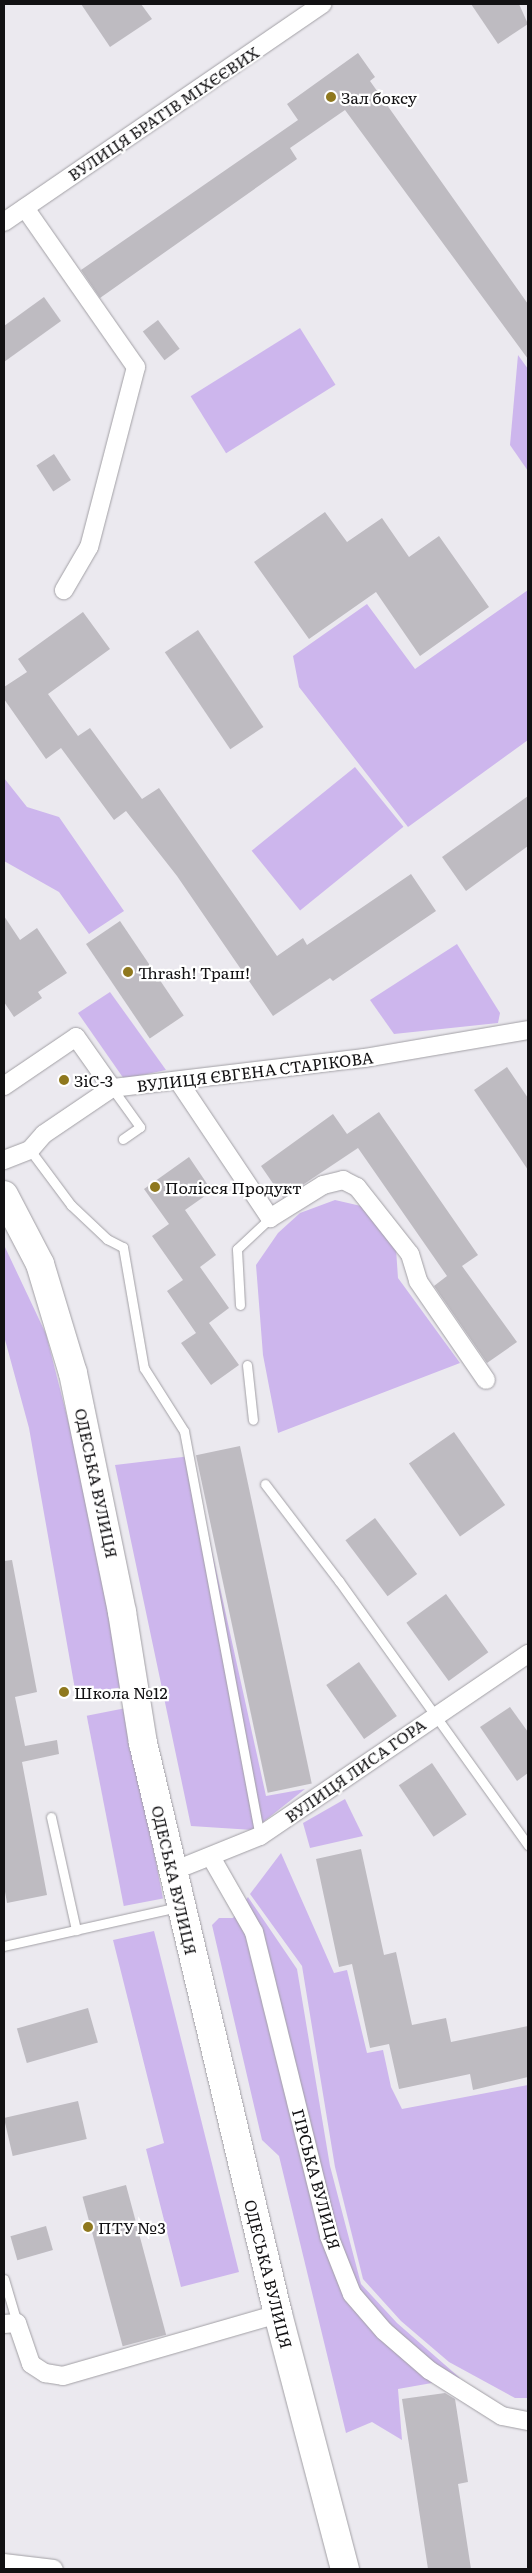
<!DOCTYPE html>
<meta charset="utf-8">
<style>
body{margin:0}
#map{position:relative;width:532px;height:2573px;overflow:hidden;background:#ebe9ef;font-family:Literata,serif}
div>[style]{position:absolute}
.green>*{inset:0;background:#cdb6ed;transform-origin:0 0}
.building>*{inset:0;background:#bebbc1;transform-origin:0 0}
.roads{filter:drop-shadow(0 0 1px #a2a0a5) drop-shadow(0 0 1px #a2a0a5)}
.service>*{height:9px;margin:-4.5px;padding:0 4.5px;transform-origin:4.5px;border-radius:4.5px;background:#fff}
.minor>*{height:18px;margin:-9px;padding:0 9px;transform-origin:9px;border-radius:9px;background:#fff}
.primary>*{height:28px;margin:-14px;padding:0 14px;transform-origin:14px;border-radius:14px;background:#fff}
.dots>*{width:14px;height:14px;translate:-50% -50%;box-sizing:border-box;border:2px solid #fff;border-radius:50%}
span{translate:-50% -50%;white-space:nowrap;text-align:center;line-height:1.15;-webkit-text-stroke:4.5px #fff;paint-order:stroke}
.poi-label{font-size:16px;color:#121113}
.left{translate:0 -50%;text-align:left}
.street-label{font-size:16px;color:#121113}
.frame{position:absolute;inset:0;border:5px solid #121113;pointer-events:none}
</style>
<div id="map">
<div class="green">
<div style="left:300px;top:328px;width:67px;height:129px;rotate:58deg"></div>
<div style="clip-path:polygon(518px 355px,528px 369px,528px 471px,510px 445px)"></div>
<div style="clip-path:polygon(528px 590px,528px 740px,408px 827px,299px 687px,293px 656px,367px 604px,415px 669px)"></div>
<div style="left:355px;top:767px;width:77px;height:133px;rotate:51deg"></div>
<div style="clip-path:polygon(4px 778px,27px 807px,59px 817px,124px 911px,89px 934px,59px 892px,4px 861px)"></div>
<div style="clip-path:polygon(457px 944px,500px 1013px,498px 1023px,394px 1034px,370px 1000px)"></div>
<div style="clip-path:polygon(110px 992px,166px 1070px,124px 1079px,78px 1013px)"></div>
<div style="clip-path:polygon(335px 1200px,361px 1206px,396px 1249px,398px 1278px,460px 1363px,278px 1433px,263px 1355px,256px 1265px,278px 1233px,300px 1213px)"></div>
<div style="clip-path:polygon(4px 1245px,46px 1334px,85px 1487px,123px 1687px,76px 1695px,29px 1428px,4px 1336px)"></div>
<div style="clip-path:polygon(191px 1456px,266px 1796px,305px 1789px,253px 1830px,191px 1826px,115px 1465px)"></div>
<div style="left:126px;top:1708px;width:194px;height:40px;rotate:79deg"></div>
<div style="clip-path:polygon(345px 1799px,363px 1836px,310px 1848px,303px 1823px)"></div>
<div style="clip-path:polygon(281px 1853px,334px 1973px,347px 1970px,367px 2053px,383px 2050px,391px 2087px,402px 2109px,528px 2085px,528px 2398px,515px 2398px,449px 2362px,401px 2321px,363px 2279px,335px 2167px,302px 1966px,250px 1894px)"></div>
<div style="clip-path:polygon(248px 1897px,297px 1969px,330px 2166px,361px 2284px,397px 2323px,460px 2378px,398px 2389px,402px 2440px,372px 2422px,346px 2433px,279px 2156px,262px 2140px,212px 1925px,219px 1918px,233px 1918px)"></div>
<div style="clip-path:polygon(154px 1931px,239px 2272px,181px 2287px,146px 2149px,164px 2143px,113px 1940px)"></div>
</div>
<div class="building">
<div style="clip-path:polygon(81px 4px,141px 4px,152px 19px,110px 47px)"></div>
<div style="clip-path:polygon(471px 4px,519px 4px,528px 24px,498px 44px)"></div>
<div style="clip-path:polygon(358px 53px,375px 77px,370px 81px,528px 304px,528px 359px,345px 110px,290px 148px,297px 159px,100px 298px,81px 270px,298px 120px,287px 104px)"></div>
<div style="clip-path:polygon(44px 297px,61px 321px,4px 362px,4px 326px)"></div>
<div style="left:158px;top:320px;width:36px;height:19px;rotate:53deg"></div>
<div style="left:54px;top:454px;width:31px;height:21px;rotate:57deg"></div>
<div style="clip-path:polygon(325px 512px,347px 542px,382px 518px,409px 557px,439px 536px,489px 607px,420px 656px,376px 592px,309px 639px,254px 562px)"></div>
<div style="clip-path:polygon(83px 612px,110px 649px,48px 694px,78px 736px,90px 728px,142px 799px,159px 788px,277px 956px,303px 938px,307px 945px,411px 874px,436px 911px,333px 981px,330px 978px,273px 1016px,177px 876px,126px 811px,114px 820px,61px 748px,46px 759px,4px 699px,4px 687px,27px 672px,18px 659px)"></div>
<div style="left:198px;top:630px;width:117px;height:40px;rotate:56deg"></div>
<div style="clip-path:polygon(528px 796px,528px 846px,466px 891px,442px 857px)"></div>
<div style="clip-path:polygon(4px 916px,20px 940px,37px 928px,67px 973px,38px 992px,42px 998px,14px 1017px,4px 1002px)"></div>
<div style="left:120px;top:921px;width:114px;height:41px;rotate:56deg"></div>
<div style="clip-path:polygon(507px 1067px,528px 1098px,528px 1170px,474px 1090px)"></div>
<div style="clip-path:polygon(379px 1112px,478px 1255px,462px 1266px,517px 1342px,487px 1363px,434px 1286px,447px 1276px,358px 1148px,283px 1198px,261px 1166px,333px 1114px,347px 1134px)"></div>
<div style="clip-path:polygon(189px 1157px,212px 1191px,185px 1210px,216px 1255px,200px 1267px,229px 1308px,209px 1323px,239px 1365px,211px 1385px,181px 1343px,196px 1333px,167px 1291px,183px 1280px,152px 1236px,169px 1224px,144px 1189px)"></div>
<div style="left:454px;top:1432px;width:89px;height:55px;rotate:55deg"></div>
<div style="left:240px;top:1446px;width:345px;height:45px;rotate:78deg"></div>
<div style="left:375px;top:1518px;width:70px;height:37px;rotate:53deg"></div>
<div style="clip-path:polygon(12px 1560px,37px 1692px,15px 1697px,25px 1746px,57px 1740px,59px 1754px,22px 1762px,47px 1895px,7px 1903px,4px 1886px,4px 1561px)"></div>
<div style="left:446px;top:1594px;width:72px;height:49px;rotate:54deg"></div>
<div style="left:359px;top:1662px;width:66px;height:40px;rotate:55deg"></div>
<div style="clip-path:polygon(510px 1707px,528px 1732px,528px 1773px,517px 1781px,480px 1727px)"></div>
<div style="left:432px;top:1763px;width:62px;height:40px;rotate:56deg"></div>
<div style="clip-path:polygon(361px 1849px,384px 1955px,396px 1952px,412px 2025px,446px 2018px,451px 2042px,528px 2026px,528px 2077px,473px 2090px,470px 2074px,399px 2089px,389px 2044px,370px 2048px,352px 1964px,339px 1967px,316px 1859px)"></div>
<div style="left:88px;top:2008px;width:36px;height:74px;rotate:74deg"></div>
<div style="left:78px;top:2101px;width:39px;height:76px;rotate:77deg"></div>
<div style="left:126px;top:2185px;width:155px;height:45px;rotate:75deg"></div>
<div style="left:46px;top:2226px;width:25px;height:37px;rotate:74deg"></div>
<div style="clip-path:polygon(445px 2393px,455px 2399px,468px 2482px,458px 2484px,471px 2569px,428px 2569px,402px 2399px)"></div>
</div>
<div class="roads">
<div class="service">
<div style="left:112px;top:1088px;width:48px;rotate:54.3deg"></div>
<div style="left:140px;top:1127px;width:21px;rotate:145deg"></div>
<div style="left:30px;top:1150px;width:69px;rotate:53.3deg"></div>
<div style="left:71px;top:1205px;width:50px;rotate:43.4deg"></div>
<div style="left:107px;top:1239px;width:18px;rotate:27deg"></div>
<div style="left:123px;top:1247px;width:123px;rotate:80.2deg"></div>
<div style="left:144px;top:1368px;width:75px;rotate:57.6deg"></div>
<div style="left:184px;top:1431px;width:412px;rotate:79.4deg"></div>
<div style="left:240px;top:1305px;width:56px;rotate:-93.1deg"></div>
<div style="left:237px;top:1249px;width:45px;rotate:-43.2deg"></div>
<div style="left:247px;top:1365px;width:55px;rotate:83.8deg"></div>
<div style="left:265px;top:1484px;width:122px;rotate:52.7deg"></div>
<div style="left:339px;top:1581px;width:325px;rotate:54.4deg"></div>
<div style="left:51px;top:1817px;width:116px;rotate:77.5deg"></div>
<div style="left:4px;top:1946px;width:179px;rotate:-12.6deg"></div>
<div style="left:4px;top:2279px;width:46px;rotate:73.5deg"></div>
</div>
<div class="minor">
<div style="left:25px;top:208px;width:194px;rotate:55.1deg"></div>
<div style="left:136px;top:367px;width:186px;rotate:104.6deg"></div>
<div style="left:89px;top:547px;width:50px;rotate:120.2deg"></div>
<div style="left:4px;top:222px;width:386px;rotate:-34.4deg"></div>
<div style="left:179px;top:1082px;width:164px;rotate:56.2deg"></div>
<div style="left:270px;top:1218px;width:62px;rotate:-31.9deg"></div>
<div style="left:323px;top:1185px;width:21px;rotate:-14deg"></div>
<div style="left:343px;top:1180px;width:16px;rotate:27deg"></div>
<div style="left:357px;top:1187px;width:85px;rotate:51.7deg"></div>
<div style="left:410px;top:1254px;width:28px;rotate:73deg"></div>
<div style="left:418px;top:1281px;width:120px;rotate:55.5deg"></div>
<div style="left:4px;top:1086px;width:87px;rotate:-34.2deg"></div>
<div style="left:76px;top:1037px;width:62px;rotate:54.8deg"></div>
<div style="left:4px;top:1160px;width:28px;rotate:-21deg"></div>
<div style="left:30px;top:1150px;width:21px;rotate:-49deg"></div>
<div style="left:44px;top:1134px;width:82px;rotate:-34.1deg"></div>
<div style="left:112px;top:1088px;width:254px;rotate:-6.8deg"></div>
<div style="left:364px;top:1058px;width:166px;rotate:-9.7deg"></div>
<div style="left:211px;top:1857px;width:86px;rotate:60.2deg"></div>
<div style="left:254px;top:1932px;width:313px;rotate:76.1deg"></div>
<div style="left:329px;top:2236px;width:62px;rotate:68.4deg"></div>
<div style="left:352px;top:2294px;width:49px;rotate:49.1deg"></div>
<div style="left:384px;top:2331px;width:60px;rotate:40.9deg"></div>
<div style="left:429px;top:2370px;width:86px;rotate:32.2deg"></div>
<div style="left:502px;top:2416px;width:26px;rotate:11deg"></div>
<div style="left:173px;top:1871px;width:94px;rotate:-21.9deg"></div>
<div style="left:260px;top:1836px;width:324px;rotate:-34.2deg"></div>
<div style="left:4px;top:2324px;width:13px;rotate:-4deg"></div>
<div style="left:17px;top:2323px;width:43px;rotate:71.1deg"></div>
<div style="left:31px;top:2364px;width:17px;rotate:33deg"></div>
<div style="left:45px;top:2373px;width:18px;rotate:9deg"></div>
<div style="left:63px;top:2376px;width:224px;rotate:-16.1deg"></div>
<div style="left:4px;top:2563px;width:50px;rotate:6.8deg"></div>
</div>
<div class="primary">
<div style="left:4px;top:1195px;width:78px;rotate:62.4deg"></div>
<div style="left:40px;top:1264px;width:114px;rotate:73.2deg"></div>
<div style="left:73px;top:1373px;width:244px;rotate:78.4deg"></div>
<div style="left:122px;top:1612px;width:133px;rotate:80.9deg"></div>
<div style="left:143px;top:1743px;width:587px;rotate:76.7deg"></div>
<div style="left:278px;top:2314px;width:264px;rotate:75.3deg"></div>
</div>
</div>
<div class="dots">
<div style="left:331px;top:97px;background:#8f781e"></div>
<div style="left:128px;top:972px;background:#8f781e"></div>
<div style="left:64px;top:1080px;background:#8f781e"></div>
<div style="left:155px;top:1187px;background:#8f781e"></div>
<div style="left:64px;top:1692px;background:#8f781e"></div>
<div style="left:88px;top:2227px;background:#8f781e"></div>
</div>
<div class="poi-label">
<span class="left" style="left:341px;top:97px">Зал боксу</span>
<span class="left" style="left:138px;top:972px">Thrash! Траш!</span>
<span class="left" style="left:74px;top:1080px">ЗіС-3</span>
<span class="left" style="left:165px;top:1187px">Полісся Продукт</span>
<span class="left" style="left:74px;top:1692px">Школа №12</span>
<span class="left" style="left:98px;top:2227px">ПТУ №3</span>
</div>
<div class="street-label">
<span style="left:163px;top:113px;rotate:-34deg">ВУЛИЦЯ БРАТІВ МІХЄЄВИХ</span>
<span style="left:255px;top:1071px;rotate:-7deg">ВУЛИЦЯ ЄВГЕНА СТАРІКОВА</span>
<span style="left:97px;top:1483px;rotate:78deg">ОДЕСЬКА ВУЛИЦЯ</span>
<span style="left:355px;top:1770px;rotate:-35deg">ВУЛИЦЯ ЛИСА ГОРА</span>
<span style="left:175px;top:1880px;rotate:77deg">ОДЕСЬКА ВУЛИЦЯ</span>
<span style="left:317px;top:2179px;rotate:75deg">ГІРСЬКА ВУЛИЦЯ</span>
<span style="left:269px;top:2274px;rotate:76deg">ОДЕСЬКА ВУЛИЦЯ</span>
</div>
<div class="frame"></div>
</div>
